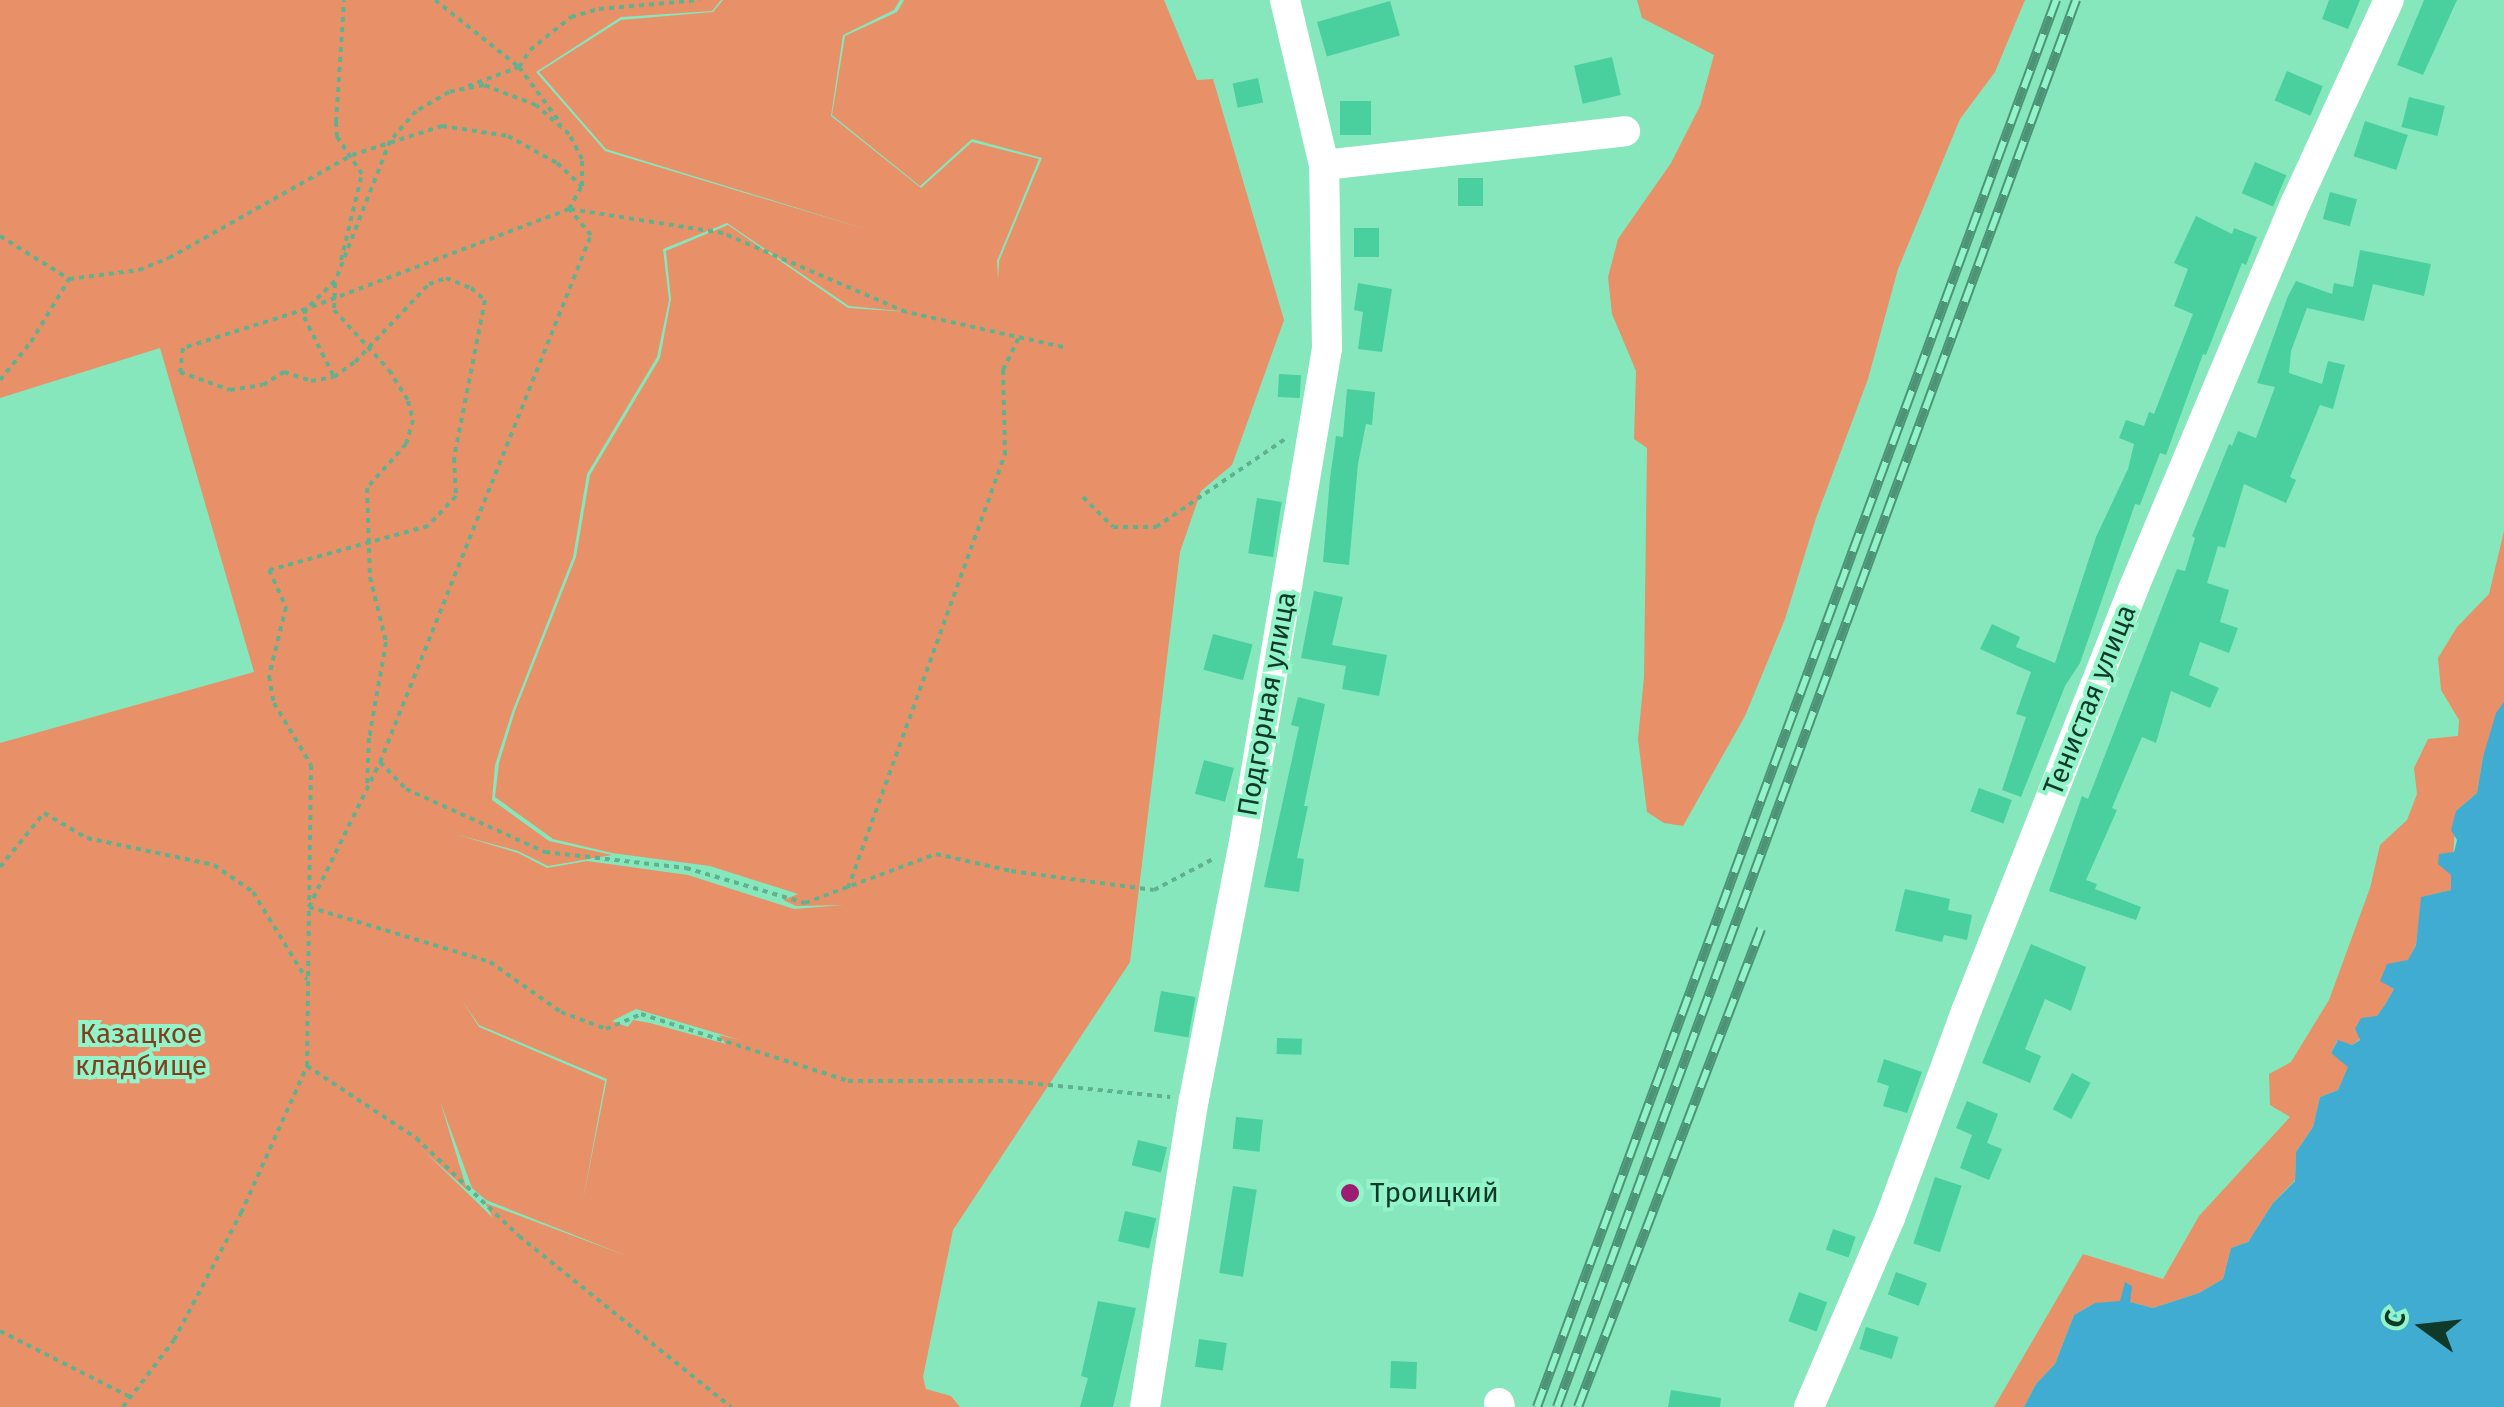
<!DOCTYPE html>
<html>
<head>
<meta charset="utf-8">
<style>
	body { margin:0 }
	#map { position:relative; width:2504px; height:1407px; overflow:hidden; background:#86e7bd; font-family:"Fira Sans",sans-serif }
	div>[style] { position:absolute }
	.green>* { inset:0; background:#e89068 }
	.water>* { inset:0; background:#41acd1 }
	.building>* { inset:0; background:#4ad09e; transform-origin:0 0 }
	.path>* { height:4px; margin-top:-2px; transform-origin:0; background:repeating-linear-gradient(90deg,#61b18f 0 5px,transparent 0 10px) }
	.minor>* { height:30px; margin:-15px; padding:0 15px; transform-origin:15px; border-radius:15px; background:#fff }
	.rail>* { height:10px; margin-top:-5px; transform-origin:0; background:repeating-linear-gradient(90deg,#93f4ca 0 19px,#4d9376 0 38px); box-sizing:border-box; border-block:2px solid #4d9376 }
	.dots>* { width:28px; height:28px; translate:-50% -50%; box-sizing:border-box; border:5px solid #93f4ca; border-radius:50% }
	span { translate:-50% -50%; white-space:nowrap; text-align:center; line-height:1.15; -webkit-text-stroke:8px #93f4ca; paint-order:stroke }
	.street-label { font-size:28px; color:#0f3929 }
	.park-label { font-size:28px; color:#803f1f }
	.poi-label { font-size:28px; color:#0f3929 }
	.left { translate:0 -50%; text-align:left }
	.north { position:absolute; left:2374px; top:1277px; width:100px; height:100px; -webkit-text-stroke:8px #93f4ca; paint-order:stroke; rotate:285deg; font-size:28px; font-weight:700; line-height:40px; text-align:center; color:#0f3929 }
	.north::after { content:''; display:block; margin:auto; width:35px; height:45px; background:#0f3929; clip-path:polygon(50% 0,100% 100%,50% 72%,0 100%) }
</style>
</head>
<body>
<div id="map">
	<div class="green">
		<div style="clip-path:polygon(evenodd,0 0,721px 0,712px 11px,621px 17px,536px 72px,605px 151px,872px 231px,606px 149px,539px 72px,621px 20px,713px 12px,723px 0,900px 0,894px 10px,843px 35px,831px 116px,921px 188px,972px 142px,1039px 159px,997px 261px,998px 280px,999px 261px,1042px 158px,972px 139px,920px 186px,832px 115px,845px 36px,897px 12px,904px 0,1164px 0,1197px 80px,1213px 79px,1284px 320px,1232px 465px,1201px 491px,1180px 552px,1130px 962px,953px 1230px,923px 1377px,926px 1389px,951px 1396px,960px 1407px,0 1407px,0 743px,254px 672px,160px 348px,0 398px,0 0,727px 223px,849px 306px,910px 312px,848px 308px,728px 225px,666px 251px,671px 299px,660px 358px,590px 475px,576px 557px,515px 711px,499px 763px,495px 797px,553px 839px,612px 853px,710px 866px,798px 894px,783px 900px,796px 906px,844px 905px,794px 909px,688px 875px,587px 861px,547px 868px,518px 853px,455px 834px,518px 851px,548px 866px,612px 855px,549px 841px,492px 800px,495px 765px,512px 712px,573px 557px,587px 474px,657px 357px,669px 300px,663px 249px,727px 223px,0 0,461px 999px,479px 1025px,607px 1079px,582px 1205px,605px 1081px,479px 1027px,461px 999px,0 0,636px 1009px,740px 1040px,719px 1035px,726px 1044px,650px 1023px,633px 1020px,628px 1027px,612px 1021px,636px 1009px,0 0,440px 1101px,472px 1188px,486px 1200px,627px 1256px,485px 1203px,493px 1218px,423px 1150px,467px 1190px,440px 1101px)"></div>
		<div style="clip-path:polygon(1637px 0,2025px 0,1995px 72px,1960px 119px,1898px 269px,1868px 379px,1816px 518px,1785px 619px,1745px 716px,1683px 826px,1664px 823px,1647px 812px,1638px 739px,1644px 677px,1647px 448px,1634px 439px,1636px 371px,1612px 314px,1608px 277px,1618px 239px,1671px 163px,1700px 106px,1714px 55px,1642px 18px)"></div>
		<div style="clip-path:polygon(2504px 531px,2504px 702px,2483px 757px,2477px 793px,2456px 811px,2451px 890px,2422px 897px,2416px 944px,2408px 961px,2381px 981px,2394px 989px,2386px 1003px,2377px 1016px,2355px 1029px,2360px 1039px,2352px 1045px,2337px 1041px,2331px 1053px,2349px 1066px,2338px 1090px,2320px 1097px,2313px 1127px,2296px 1152px,2295px 1180px,2273px 1203px,2248px 1242px,2231px 1248px,2223px 1279px,2199px 1293px,2153px 1308px,2130px 1302px,2095px 1303px,2074px 1315px,2055px 1364px,2036px 1384px,2024px 1407px,1994px 1407px,2083px 1254px,2163px 1279px,2199px 1216px,2290px 1117px,2270px 1105px,2269px 1074px,2291px 1062px,2329px 1000px,2370px 888px,2380px 845px,2407px 820px,2417px 794px,2414px 768px,2428px 739px,2458px 736px,2459px 720px,2441px 690px,2438px 658px,2457px 627px,2489px 594px)"></div>
	</div>
	<div class="water">
		<div style="clip-path:polygon(2504px 702px,2504px 1407px,2024px 1407px,2036px 1384px,2055px 1364px,2074px 1315px,2095px 1303px,2120px 1301px,2125px 1282px,2132px 1286px,2130px 1302px,2153px 1308px,2199px 1293px,2223px 1279px,2231px 1248px,2248px 1242px,2273px 1203px,2295px 1181px,2296px 1152px,2313px 1127px,2320px 1097px,2338px 1090px,2348px 1067px,2331px 1053px,2338px 1040px,2352px 1045px,2360px 1040px,2355px 1029px,2361px 1018px,2377px 1016px,2386px 1003px,2394px 989px,2380px 981px,2387px 964px,2408px 960px,2416px 945px,2421px 897px,2451px 890px,2451px 875px,2438px 864px,2439px 854px,2454px 852px,2457px 840px,2451px 830px,2456px 811px,2477px 793px,2483px 757px,2496px 713px)"></div>
	</div>
	<div class="building">
		<div style="clip-path:polygon(2329px 0,2360px 0,2348px 29px,2322px 19px)"></div>
		<div style="clip-path:polygon(2424px 0,2457px 0,2423px 75px,2397px 65px)"></div>
		<div style="left:1390px;top:1px;width:36px;height:76px;rotate:74deg"></div>
		<div style="left:1612px;top:57px;width:39px;height:39px;rotate:77deg"></div>
		<div style="left:2287px;top:71px;width:39px;height:32px;rotate:23deg"></div>
		<div style="left:1258px;top:78px;width:25px;height:26px;rotate:78deg"></div>
		<div style="left:2409px;top:97px;width:37px;height:31px;rotate:14deg"></div>
		<div style="left:1340px;top:101px;width:31px;height:34px"></div>
		<div style="left:2365px;top:121px;width:45px;height:37px;rotate:18deg"></div>
		<div style="left:2255px;top:162px;width:34px;height:34px;rotate:23deg"></div>
		<div style="left:1458px;top:178px;width:25px;height:28px"></div>
		<div style="left:2330px;top:192px;width:28px;height:28px;rotate:15deg"></div>
		<div style="clip-path:polygon(2196px 216px,2232px 234px,2234px 228px,2257px 237px,2246px 265px,2242px 263px,2206px 355px,2203px 354px,2166px 455px,2160px 453px,2140px 505px,2135px 504px,2080px 663px,2065px 686px,2021px 797px,2002px 790px,2026px 717px,2016px 714px,2031px 672px,1980px 649px,1992px 624px,2020px 637px,2016px 647px,2055px 663px,2096px 537px,2128px 469px,2134px 444px,2119px 438px,2126px 420px,2144px 426px,2149px 412px,2154px 414px,2193px 314px,2174px 306px,2188px 269px,2174px 263px)"></div>
		<div style="left:1354px;top:228px;width:25px;height:29px"></div>
		<div style="clip-path:polygon(2360px 250px,2431px 264px,2424px 296px,2373px 284px,2364px 321px,2307px 308px,2291px 351px,2289px 373px,2322px 384px,2328px 361px,2345px 365px,2333px 409px,2320px 405px,2290px 477px,2296px 480px,2286px 503px,2244px 484px,2225px 548px,2218px 546px,2207px 583px,2229px 590px,2220px 622px,2238px 628px,2229px 653px,2200px 642px,2189px 675px,2219px 688px,2210px 708px,2171px 691px,2156px 743px,2142px 737px,2112px 808px,2117px 810px,2086px 880px,2097px 884px,2095px 889px,2141px 907px,2136px 920px,2049px 891px,2082px 796px,2088px 799px,2177px 569px,2185px 571px,2195px 538px,2192px 536px,2229px 444px,2232px 446px,2238px 431px,2256px 438px,2275px 387px,2257px 383px,2288px 296px,2296px 281px,2332px 294px,2334px 283px,2353px 287px)"></div>
		<div style="clip-path:polygon(1358px 283px,1392px 289px,1382px 352px,1358px 349px,1363px 312px,1354px 310px)"></div>
		<div style="left:1279px;top:374px;width:22px;height:23px;rotate:3deg"></div>
		<div style="clip-path:polygon(1347px 389px,1375px 392px,1372px 425px,1366px 424px,1358px 464px,1349px 565px,1323px 562px,1330px 478px,1336px 436px,1343px 437px)"></div>
		<div style="left:1257px;top:498px;width:25px;height:56px;rotate:9deg"></div>
		<div style="clip-path:polygon(1314px 591px,1343px 597px,1332px 645px,1387px 655px,1379px 696px,1342px 689px,1346px 666px,1301px 658px)"></div>
		<div style="left:1213px;top:634px;width:41px;height:37px;rotate:15deg"></div>
		<div style="clip-path:polygon(1298px 697px,1325px 704px,1304px 806px,1308px 806px,1297px 858px,1304px 859px,1299px 892px,1264px 887px,1299px 727px,1291px 725px)"></div>
		<div style="left:1204px;top:760px;width:31px;height:35px;rotate:15deg"></div>
		<div style="left:1979px;top:788px;width:35px;height:25px;rotate:20deg"></div>
		<div style="clip-path:polygon(1905px 889px,1950px 899px,1948px 910px,1972px 915px,1967px 940px,1944px 935px,1942px 942px,1895px 931px)"></div>
		<div style="clip-path:polygon(2031px 944px,2086px 967px,2071px 1011px,2045px 999px,2025px 1049px,2041px 1056px,2030px 1083px,1982px 1063px)"></div>
		<div style="left:1161px;top:991px;width:35px;height:41px;rotate:10deg"></div>
		<div style="left:1277px;top:1038px;width:25px;height:16px;rotate:2deg"></div>
		<div style="clip-path:polygon(1884px 1059px,1922px 1072px,1907px 1113px,1883px 1106px,1889px 1086px,1877px 1082px)"></div>
		<div style="left:2072px;top:1073px;width:21px;height:41px;rotate:28deg"></div>
		<div style="clip-path:polygon(1967px 1101px,1998px 1114px,1987px 1143px,2002px 1149px,1989px 1180px,1960px 1168px,1972px 1135px,1956px 1128px)"></div>
		<div style="left:1236px;top:1117px;width:27px;height:32px;rotate:6deg"></div>
		<div style="left:1138px;top:1140px;width:30px;height:26px;rotate:14deg"></div>
		<div style="left:1935px;top:1177px;width:28px;height:70px;rotate:18deg"></div>
		<div style="left:1233px;top:1186px;width:24px;height:88px;rotate:9deg"></div>
		<div style="left:1125px;top:1211px;width:32px;height:31px;rotate:13deg"></div>
		<div style="left:1833px;top:1229px;width:24px;height:22px;rotate:19deg"></div>
		<div style="left:1896px;top:1272px;width:33px;height:24px;rotate:20deg"></div>
		<div style="left:1799px;top:1292px;width:30px;height:31px;rotate:20deg"></div>
		<div style="clip-path:polygon(1098px 1301px,1136px 1308px,1113px 1407px,1080px 1407px,1088px 1378px,1081px 1376px)"></div>
		<div style="left:1866px;top:1327px;width:34px;height:23px;rotate:17deg"></div>
		<div style="left:1199px;top:1339px;width:28px;height:28px;rotate:8deg"></div>
		<div style="left:1391px;top:1361px;width:26px;height:27px;rotate:2deg"></div>
		<div style="clip-path:polygon(1671px 1390px,1721px 1398px,1720px 1407px,1668px 1407px)"></div>
	</div>
	<div class="path">
		<div style="left:435px;top:0;width:107px;rotate:38.6deg"></div>
		<div style="left:519px;top:67px;width:20px;rotate:-57deg"></div>
		<div style="left:530px;top:50px;width:53px;rotate:-38.8deg"></div>
		<div style="left:571px;top:17px;width:29px;rotate:-16deg"></div>
		<div style="left:599px;top:9px;width:101px;rotate:-5.1deg"></div>
		<div style="left:468px;top:86px;width:54px;rotate:-20.4deg"></div>
		<div style="left:519px;top:67px;width:71px;rotate:53.6deg"></div>
		<div style="left:0;top:236px;width:81px;rotate:31.9deg"></div>
		<div style="left:69px;top:279px;width:71px;rotate:-7.3deg"></div>
		<div style="left:139px;top:270px;width:32px;rotate:-22deg"></div>
		<div style="left:169px;top:258px;width:210px;rotate:-29.4deg"></div>
		<div style="left:352px;top:155px;width:95px;rotate:-17.9deg"></div>
		<div style="left:442px;top:126px;width:67px;rotate:8.6deg"></div>
		<div style="left:508px;top:136px;width:56px;rotate:28.9deg"></div>
		<div style="left:557px;top:163px;width:34px;rotate:43deg"></div>
		<div style="left:341px;top:260px;width:89px;rotate:-76.3deg"></div>
		<div style="left:362px;top:174px;width:45px;rotate:-124deg"></div>
		<div style="left:337px;top:137px;width:15px;rotate:-94deg"></div>
		<div style="left:336px;top:122px;width:122px;rotate:-86.2deg"></div>
		<div style="left:335px;top:283px;width:27px;rotate:92deg"></div>
		<div style="left:334px;top:310px;width:81px;rotate:47.5deg"></div>
		<div style="left:389px;top:370px;width:36px;rotate:58deg"></div>
		<div style="left:408px;top:401px;width:20px;rotate:75deg"></div>
		<div style="left:413px;top:420px;width:25px;rotate:106deg"></div>
		<div style="left:406px;top:444px;width:59px;rotate:131.6deg"></div>
		<div style="left:367px;top:488px;width:89px;rotate:88.1deg"></div>
		<div style="left:370px;top:577px;width:67px;rotate:76.2deg"></div>
		<div style="left:386px;top:642px;width:97px;rotate:100deg"></div>
		<div style="left:369px;top:738px;width:48px;rotate:92.4deg"></div>
		<div style="left:1063px;top:347px;width:161px;rotate:-167.4deg"></div>
		<div style="left:906px;top:312px;width:199px;rotate:-156.7deg"></div>
		<div style="left:723px;top:233px;width:156px;rotate:-171.1deg"></div>
		<div style="left:569px;top:209px;width:281px;rotate:159.2deg"></div>
		<div style="left:306px;top:309px;width:129px;rotate:162.4deg"></div>
		<div style="left:183px;top:348px;width:24px;rotate:97deg"></div>
		<div style="left:180px;top:372px;width:53px;rotate:19.8deg"></div>
		<div style="left:230px;top:390px;width:33px;rotate:-9deg"></div>
		<div style="left:263px;top:385px;width:25px;rotate:-32deg"></div>
		<div style="left:284px;top:372px;width:28px;rotate:18deg"></div>
		<div style="left:311px;top:381px;width:23px;rotate:-10deg"></div>
		<div style="left:334px;top:377px;width:26px;rotate:-36deg"></div>
		<div style="left:355px;top:362px;width:108px;rotate:-46.5deg"></div>
		<div style="left:429px;top:284px;width:18px;rotate:-19deg"></div>
		<div style="left:446px;top:278px;width:27px;rotate:22deg"></div>
		<div style="left:471px;top:288px;width:18px;rotate:41deg"></div>
		<div style="left:485px;top:300px;width:161px;rotate:101.1deg"></div>
		<div style="left:454px;top:458px;width:38px;rotate:87deg"></div>
		<div style="left:456px;top:496px;width:41px;rotate:133deg"></div>
		<div style="left:428px;top:526px;width:165px;rotate:164.5deg"></div>
		<div style="left:269px;top:570px;width:41px;rotate:65.3deg"></div>
		<div style="left:286px;top:607px;width:71px;rotate:103.8deg"></div>
		<div style="left:269px;top:676px;width:27px;rotate:80deg"></div>
		<div style="left:274px;top:703px;width:72px;rotate:59.2deg"></div>
		<div style="left:311px;top:765px;width:142px;rotate:90.8deg"></div>
		<div style="left:309px;top:907px;width:189px;rotate:16.9deg"></div>
		<div style="left:490px;top:962px;width:87px;rotate:35.2deg"></div>
		<div style="left:561px;top:1012px;width:48px;rotate:20.7deg"></div>
		<div style="left:606px;top:1029px;width:38px;rotate:-23deg"></div>
		<div style="left:641px;top:1014px;width:218px;rotate:17.9deg"></div>
		<div style="left:848px;top:1081px;width:160px"></div>
		<div style="left:1008px;top:1081px;width:163px;rotate:5.6deg"></div>
		<div style="left:0;top:380px;width:49px;rotate:-50.8deg"></div>
		<div style="left:31px;top:342px;width:74px;rotate:-58.9deg"></div>
		<div style="left:1083px;top:497px;width:42px;rotate:45deg"></div>
		<div style="left:1113px;top:527px;width:43px"></div>
		<div style="left:1156px;top:527px;width:160px;rotate:-34.3deg"></div>
		<div style="left:380px;top:762px;width:37px;rotate:46deg"></div>
		<div style="left:406px;top:789px;width:153px;rotate:24.4deg"></div>
		<div style="left:545px;top:852px;width:142px;rotate:6.5deg"></div>
		<div style="left:686px;top:868px;width:124px;rotate:16.4deg"></div>
		<div style="left:805px;top:903px;width:140px;rotate:-20.5deg"></div>
		<div style="left:936px;top:854px;width:77px;rotate:12.8deg"></div>
		<div style="left:1011px;top:871px;width:144px;rotate:7.6deg"></div>
		<div style="left:1154px;top:890px;width:67px;rotate:-27.7deg"></div>
		<div style="left:0;top:867px;width:70px;rotate:-50.8deg"></div>
		<div style="left:44px;top:813px;width:50px;rotate:30.2deg"></div>
		<div style="left:87px;top:838px;width:130px;rotate:12deg"></div>
		<div style="left:214px;top:865px;width:47px;rotate:34.7deg"></div>
		<div style="left:253px;top:892px;width:103px;rotate:58.5deg"></div>
		<div style="left:848px;top:888px;width:461px;rotate:-70.1deg"></div>
		<div style="left:1005px;top:455px;width:85px;rotate:-91.3deg"></div>
		<div style="left:1003px;top:370px;width:37px;rotate:-64deg"></div>
		<div style="left:307px;top:1066px;width:131px;rotate:33.4deg"></div>
		<div style="left:416px;top:1138px;width:142px;rotate:43.6deg"></div>
		<div style="left:519px;top:1236px;width:272px;rotate:38.9deg"></div>
		<div style="left:0;top:1331px;width:146px;rotate:26.9deg"></div>
		<div style="left:123px;top:1407px;width:84px;rotate:-52.7deg"></div>
		<div style="left:174px;top:1340px;width:144px;rotate:-62.2deg"></div>
		<div style="left:241px;top:1213px;width:161px;rotate:-65.8deg"></div>
		<div style="left:307px;top:1066px;width:159px;rotate:-89.3deg"></div>
		<div style="left:309px;top:907px;width:161px;rotate:-63.9deg"></div>
		<div style="left:380px;top:762px;width:568px;rotate:-68.18deg"></div>
		<div style="left:591px;top:235px;width:34px;rotate:-130deg"></div>
		<div style="left:569px;top:209px;width:26px;rotate:-61deg"></div>
		<div style="left:582px;top:186px;width:27px;rotate:-90deg"></div>
		<div style="left:582px;top:159px;width:28px;rotate:-117deg"></div>
		<div style="left:569px;top:134px;width:44px;rotate:-138.7deg"></div>
		<div style="left:536px;top:105px;width:56px;rotate:-159deg"></div>
		<div style="left:484px;top:85px;width:36px;rotate:169deg"></div>
		<div style="left:449px;top:92px;width:38px;rotate:150deg"></div>
		<div style="left:416px;top:111px;width:40px;rotate:131deg"></div>
		<div style="left:390px;top:141px;width:150px;rotate:111.4deg"></div>
		<div style="left:335px;top:281px;width:40px;rotate:136deg"></div>
		<div style="left:306px;top:309px;width:8px;rotate:104deg"></div>
		<div style="left:304px;top:317px;width:65px;rotate:63.4deg"></div>
	</div>
	<div class="minor">
		<div style="left:1324px;top:165px;width:303px;rotate:-6.4deg"></div>
		<div style="left:1499px;top:1403px;width:4px;rotate:76deg"></div>
		<div style="left:1145px;top:1407px;width:312px;rotate:-81deg"></div>
		<div style="left:1194px;top:1099px;width:262px;rotate:-79deg"></div>
		<div style="left:1244px;top:842px;width:501px;rotate:-80.46deg"></div>
		<div style="left:1327px;top:348px;width:183px;rotate:-90.9deg"></div>
		<div style="left:1324px;top:165px;width:170px;rotate:-103.3deg"></div>
		<div style="left:1809px;top:1407px;width:206px;rotate:-66.8deg"></div>
		<div style="left:1890px;top:1218px;width:223px;rotate:-69.8deg"></div>
		<div style="left:1967px;top:1009px;width:454px;rotate:-68.4deg"></div>
		<div style="left:2134px;top:587px;width:418px;rotate:-67.2deg"></div>
		<div style="left:2296px;top:202px;width:222px;rotate:-65.3deg"></div>
	</div>
	<div class="rail">
		<div style="left:1537px;top:1407px;width:1500px;rotate:-69.75deg"></div>
		<div style="left:1557px;top:1407px;width:1500px;rotate:-69.75deg"></div>
		<div style="left:1578px;top:1407px;width:512px;rotate:-69.05deg"></div>
	</div>
	<div class="dots">
		<div style="left:1350px;top:1193px;background:#9b1c72"></div>
	</div>
	<div class="street-label">
		<span style="left:2090px;top:700px;rotate:-68deg">Тенистая улица</span>
		<span style="left:1267px;top:704px;rotate:-80deg">Подгорная улица</span>
	</div>
	<div class="park-label">
		<span style="left:141px;top:1050px">Казацкое<br>кладбище</span>
	</div>
	<div class="poi-label">
		<span class="left" style="left:1370px;top:1193px">Троицкий</span>
	</div>
	<div class="north">С</div>
</div>
</body>
</html>
